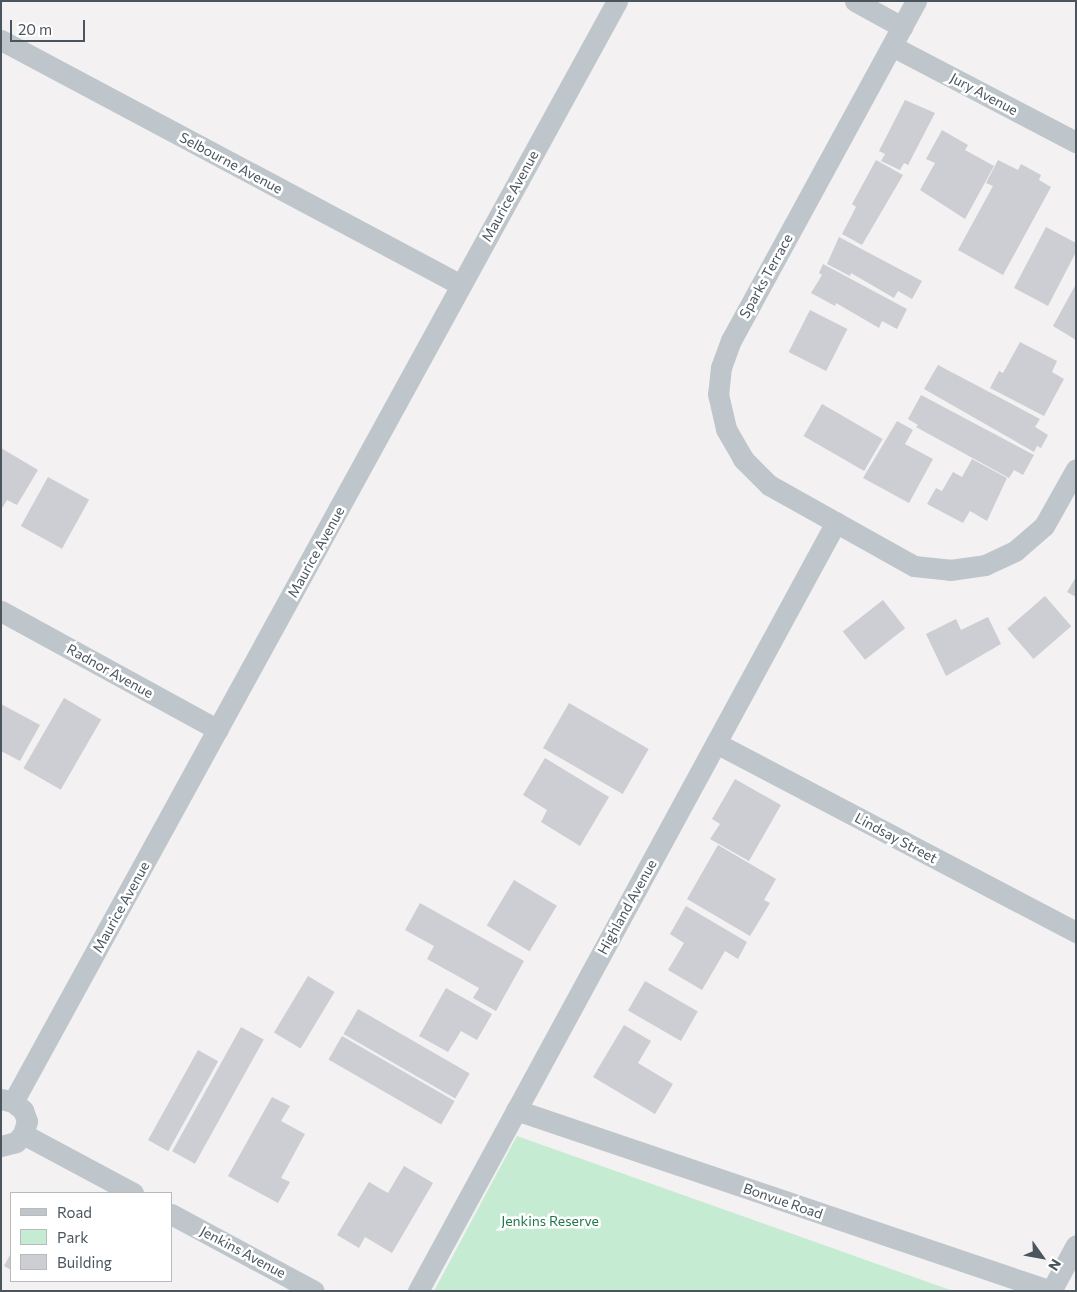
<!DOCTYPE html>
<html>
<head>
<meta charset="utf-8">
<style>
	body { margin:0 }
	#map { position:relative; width:1077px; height:1292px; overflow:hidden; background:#f3f1f1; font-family:Commissioner,sans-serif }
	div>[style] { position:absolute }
	.green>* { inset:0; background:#c5ecd3 }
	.building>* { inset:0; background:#ccced3; transform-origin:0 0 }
	.minor>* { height:21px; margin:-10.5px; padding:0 10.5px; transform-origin:10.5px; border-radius:10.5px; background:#bec6cc }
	span { translate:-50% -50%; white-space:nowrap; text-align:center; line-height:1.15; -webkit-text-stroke:5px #fff; paint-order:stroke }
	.street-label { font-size:14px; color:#4b555d }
	.park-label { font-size:14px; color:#21784a }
	.frame { position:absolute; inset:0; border:2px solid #4b555d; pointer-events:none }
	.legend { position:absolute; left:10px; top:1192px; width:162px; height:90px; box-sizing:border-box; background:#fff; border:1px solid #b7bbbe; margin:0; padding:6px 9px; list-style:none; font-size:15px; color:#4b555d }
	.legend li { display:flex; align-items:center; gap:10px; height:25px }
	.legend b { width:25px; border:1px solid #b7bbbe }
	.north { position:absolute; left:1017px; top:1232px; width:50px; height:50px; -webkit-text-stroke:4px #fff; paint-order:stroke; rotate:122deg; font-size:14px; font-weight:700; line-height:20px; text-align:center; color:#4b555d }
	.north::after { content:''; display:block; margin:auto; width:18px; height:22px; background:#4b555d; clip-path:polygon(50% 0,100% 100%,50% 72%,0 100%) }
	.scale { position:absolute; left:10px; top:20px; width:75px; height:22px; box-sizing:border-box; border:2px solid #4b555d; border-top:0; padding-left:6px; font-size:15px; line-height:18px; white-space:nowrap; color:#4b555d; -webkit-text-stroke:4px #fff; paint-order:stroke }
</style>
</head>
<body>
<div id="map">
	<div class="green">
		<div style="clip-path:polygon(517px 1136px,953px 1291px,434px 1291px)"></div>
	</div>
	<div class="building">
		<div style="clip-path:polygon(905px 100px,935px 113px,908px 165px,904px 163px,900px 170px,881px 161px,885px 154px,879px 151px)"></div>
		<div style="clip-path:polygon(942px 130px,968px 145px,965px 150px,994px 166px,965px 219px,920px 190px,935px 163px,926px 159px)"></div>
		<div style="clip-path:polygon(876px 160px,903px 175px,862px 245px,842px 234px,856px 207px,852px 204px)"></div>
		<div style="clip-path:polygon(998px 160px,1018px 170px,1021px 164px,1041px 175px,1039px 180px,1051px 187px,1003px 275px,958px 250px,993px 186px,986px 183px)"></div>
		<div style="clip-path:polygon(1046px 227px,1076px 243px,1076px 252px,1048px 306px,1014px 288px)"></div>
		<div style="clip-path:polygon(839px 237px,922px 281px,912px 299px,898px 291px,894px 298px,851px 273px,850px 276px,827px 264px)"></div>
		<div style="clip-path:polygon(823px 264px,907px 309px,897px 329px,882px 321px,879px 328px,836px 303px,835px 306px,811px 293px,822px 275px,819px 273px)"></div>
		<div style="clip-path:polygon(1076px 284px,1076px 340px,1053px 326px)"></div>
		<div style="left:810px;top:310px;width:42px;height:47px;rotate:27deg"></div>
		<div style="clip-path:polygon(1020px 342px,1057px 361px,1052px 372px,1064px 379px,1044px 416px,990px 388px,999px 371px,1003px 373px)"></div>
		<div style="clip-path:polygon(938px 365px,1040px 419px,1035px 427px,1048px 435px,1041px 448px,1037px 446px,1034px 452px,924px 389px)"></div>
		<div style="clip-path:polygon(921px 395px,1034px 455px,1023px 475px,1014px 470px,1009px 478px,916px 427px,918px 425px,908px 419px)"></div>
		<div style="left:822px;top:404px;width:70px;height:37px;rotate:30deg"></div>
		<div style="clip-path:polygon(897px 421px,913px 430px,905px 444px,933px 459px,909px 503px,863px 478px)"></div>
		<div style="clip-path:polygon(1px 448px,38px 470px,17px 505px,7px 500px,1px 510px)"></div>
		<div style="clip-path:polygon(972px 459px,1007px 478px,987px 521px,970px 511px,963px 523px,927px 504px,936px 488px,942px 491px,953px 472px,962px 477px)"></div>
		<div style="left:48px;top:477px;width:47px;height:56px;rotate:29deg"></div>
		<div style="clip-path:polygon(1076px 577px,1076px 597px,1067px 592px)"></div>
		<div style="left:1045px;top:596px;width:40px;height:50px;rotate:49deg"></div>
		<div style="left:883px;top:600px;width:36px;height:51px;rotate:52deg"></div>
		<div style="clip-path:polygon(988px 617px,1001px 644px,946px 676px,926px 634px,956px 619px,961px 630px)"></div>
		<div style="left:64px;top:698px;width:43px;height:81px;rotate:30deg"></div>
		<div style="left:569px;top:703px;width:92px;height:52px;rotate:30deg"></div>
		<div style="clip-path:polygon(1px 704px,40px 725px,20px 761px,1px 751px)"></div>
		<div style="clip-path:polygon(545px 758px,609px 797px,580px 846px,541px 822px,547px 810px,523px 795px)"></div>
		<div style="clip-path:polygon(735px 779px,781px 805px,749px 861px,710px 839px,720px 824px,712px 819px)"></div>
		<div style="clip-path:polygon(718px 845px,776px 879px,764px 900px,770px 903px,750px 936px,687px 899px)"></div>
		<div style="left:514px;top:880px;width:50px;height:53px;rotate:31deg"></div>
		<div style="clip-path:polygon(420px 903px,524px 961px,496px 1011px,473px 998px,479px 988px,427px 959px,434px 946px,405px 930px)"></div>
		<div style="clip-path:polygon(686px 906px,747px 942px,738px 959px,725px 951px,702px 990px,668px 970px,684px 943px,670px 934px)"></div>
		<div style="left:308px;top:976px;width:31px;height:66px;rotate:31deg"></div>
		<div style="left:645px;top:981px;width:61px;height:34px;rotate:30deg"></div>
		<div style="clip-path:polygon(446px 988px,492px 1014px,477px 1040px,461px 1031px,448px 1052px,419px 1036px)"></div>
		<div style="left:358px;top:1009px;width:129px;height:29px;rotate:30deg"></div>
		<div style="clip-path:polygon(624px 1025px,651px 1041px,638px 1063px,673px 1084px,655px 1114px,593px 1077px)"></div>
		<div style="left:241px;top:1027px;width:26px;height:142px;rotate:29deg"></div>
		<div style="left:342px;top:1036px;width:130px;height:27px;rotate:30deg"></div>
		<div style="left:198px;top:1050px;width:23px;height:103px;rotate:29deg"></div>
		<div style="clip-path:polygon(272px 1097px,290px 1106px,281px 1121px,305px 1134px,281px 1178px,290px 1182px,278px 1203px,228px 1176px)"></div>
		<div style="clip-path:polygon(404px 1166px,433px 1183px,392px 1253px,365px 1237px,359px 1248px,337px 1235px,369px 1182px,388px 1193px)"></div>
		<div style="clip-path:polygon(11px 1253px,11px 1270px,4px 1266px)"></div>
	</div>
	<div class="minor">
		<div style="left:855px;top:1px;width:54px;rotate:29deg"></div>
		<div style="left:916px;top:1px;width:386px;rotate:118.6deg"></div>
		<div style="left:731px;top:340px;width:29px;rotate:110deg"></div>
		<div style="left:721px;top:367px;width:27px;rotate:96deg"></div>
		<div style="left:718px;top:394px;width:36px;rotate:77deg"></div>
		<div style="left:726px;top:429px;width:34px;rotate:60deg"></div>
		<div style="left:743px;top:459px;width:37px;rotate:45deg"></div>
		<div style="left:769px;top:485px;width:166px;rotate:29.2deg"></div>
		<div style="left:914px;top:566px;width:36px;rotate:6deg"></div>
		<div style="left:950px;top:570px;width:35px;rotate:-8deg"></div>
		<div style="left:985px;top:565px;width:33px;rotate:-25deg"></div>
		<div style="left:1015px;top:551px;width:38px;rotate:-41deg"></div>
		<div style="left:1044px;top:526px;width:65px;rotate:-60.7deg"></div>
		<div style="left:1px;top:40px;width:521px;rotate:28.04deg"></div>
		<div style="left:892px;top:46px;width:208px;rotate:27.6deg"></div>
		<div style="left:1px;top:611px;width:247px;rotate:28.7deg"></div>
		<div style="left:716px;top:743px;width:407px;rotate:27.7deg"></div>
		<div style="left:1px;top:1099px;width:12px;rotate:14deg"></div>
		<div style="left:13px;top:1102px;width:13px;rotate:39deg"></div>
		<div style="left:23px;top:1110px;width:12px;rotate:70deg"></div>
		<div style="left:27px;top:1121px;width:14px;rotate:107deg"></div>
		<div style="left:23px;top:1134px;width:11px;rotate:131deg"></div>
		<div style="left:16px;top:1142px;width:16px;rotate:165deg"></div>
		<div style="left:13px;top:1102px;width:1256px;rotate:-61.25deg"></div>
		<div style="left:516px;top:1110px;width:565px;rotate:18.69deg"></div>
		<div style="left:1051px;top:1291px;width:52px;rotate:-61.5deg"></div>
		<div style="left:23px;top:1134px;width:125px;rotate:28.2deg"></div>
		<div style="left:171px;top:1214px;width:162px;rotate:28.3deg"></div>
		<div style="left:418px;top:1291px;width:875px;rotate:-61.47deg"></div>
	</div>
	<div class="street-label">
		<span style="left:984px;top:94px;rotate:28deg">Jury Avenue</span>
		<span style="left:231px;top:163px;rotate:28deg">Selbourne Avenue</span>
		<span style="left:510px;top:196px;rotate:-61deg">Maurice Avenue</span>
		<span style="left:766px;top:276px;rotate:-61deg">Sparks Terrace</span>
		<span style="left:316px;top:552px;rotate:-61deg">Maurice Avenue</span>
		<span style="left:110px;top:671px;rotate:29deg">Radnor Avenue</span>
		<span style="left:896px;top:838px;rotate:28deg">Lindsay Street</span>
		<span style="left:121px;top:907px;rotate:-61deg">Maurice Avenue</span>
		<span style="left:627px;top:907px;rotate:-61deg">Highland Avenue</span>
		<span style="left:783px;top:1201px;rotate:19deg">Bonvue Road</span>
		<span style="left:243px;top:1252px;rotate:28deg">Jenkins Avenue</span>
	</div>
	<div class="park-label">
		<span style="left:550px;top:1221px">Jenkins Reserve</span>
	</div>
	<div class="frame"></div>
	<ul class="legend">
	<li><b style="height:6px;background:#bec6cc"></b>Road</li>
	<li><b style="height:14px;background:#c5ecd3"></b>Park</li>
	<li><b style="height:14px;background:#ccced3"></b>Building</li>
	</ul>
	<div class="north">N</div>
	<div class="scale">20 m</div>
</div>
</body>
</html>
